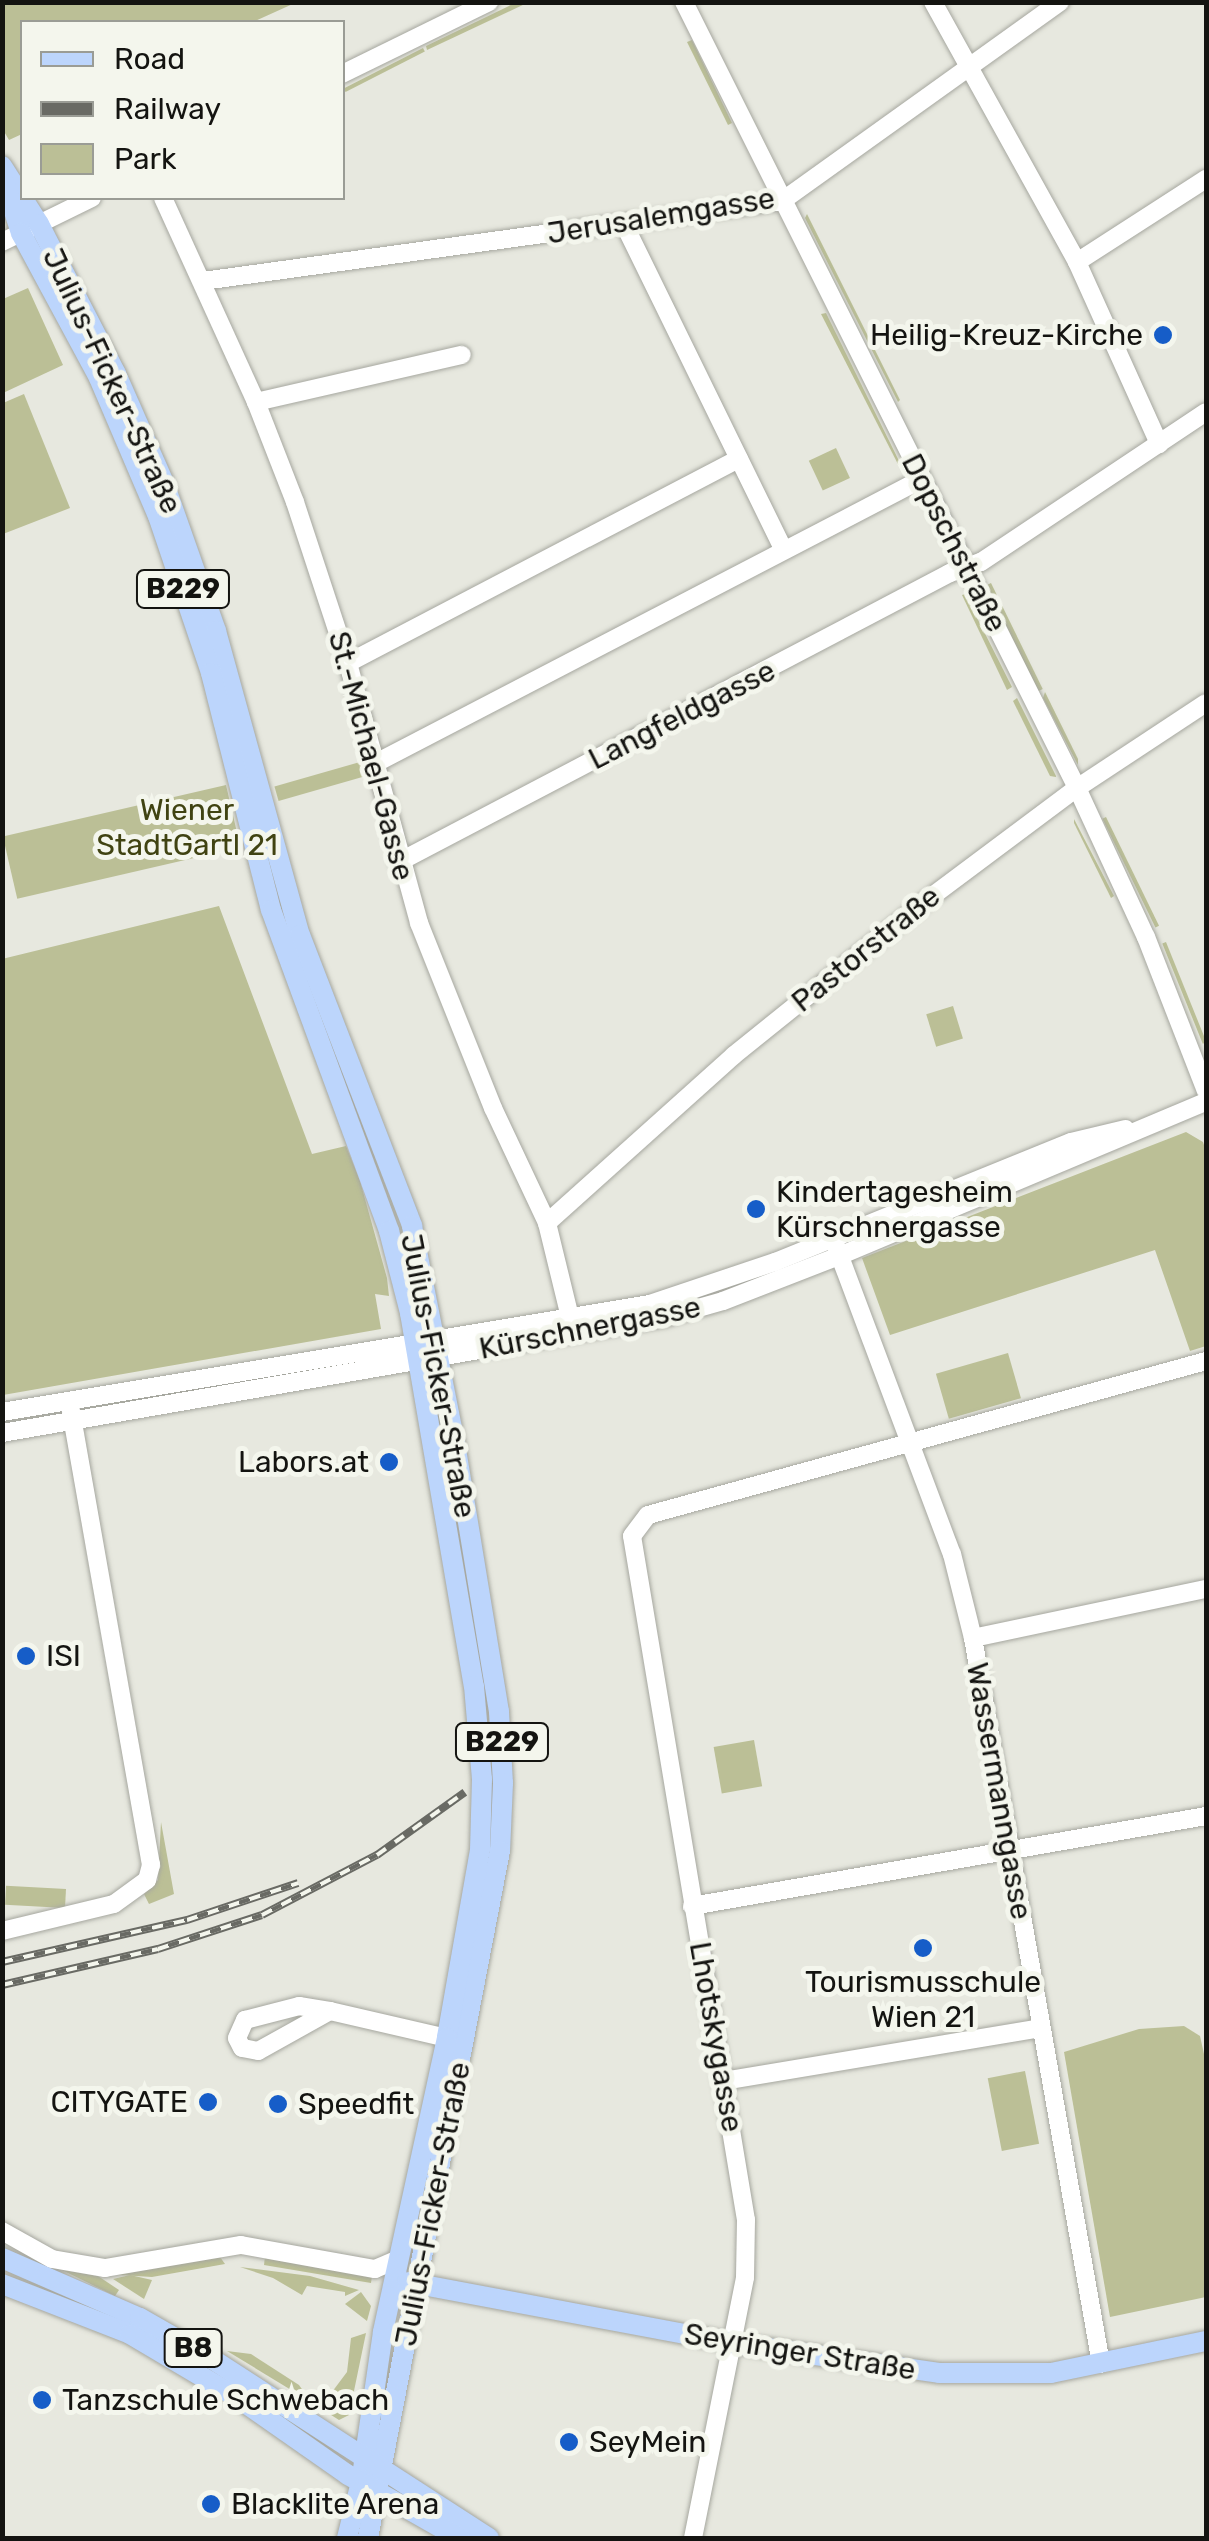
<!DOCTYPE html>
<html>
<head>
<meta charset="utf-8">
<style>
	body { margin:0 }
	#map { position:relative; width:1209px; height:2541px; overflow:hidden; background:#e7e8df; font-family:Rubik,sans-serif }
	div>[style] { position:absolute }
	.green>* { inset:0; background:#bbbf96; transform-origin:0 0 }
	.roads { filter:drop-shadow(0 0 2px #a6a79f) drop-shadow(0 0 2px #a6a79f) }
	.minor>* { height:18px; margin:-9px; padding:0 9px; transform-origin:9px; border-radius:9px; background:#fff }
	.major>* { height:20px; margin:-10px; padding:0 10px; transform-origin:10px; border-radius:10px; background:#bcd5fc }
	.rail>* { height:8px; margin-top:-4px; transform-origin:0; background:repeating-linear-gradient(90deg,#f4f6ed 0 11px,#696a64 0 22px); box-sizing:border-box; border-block:2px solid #696a64 }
	.dots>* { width:28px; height:28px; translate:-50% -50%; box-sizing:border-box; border:5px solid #f4f6ed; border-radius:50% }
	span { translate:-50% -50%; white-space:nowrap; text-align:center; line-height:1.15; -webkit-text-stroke:10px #f4f6ed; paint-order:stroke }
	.shield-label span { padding:2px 8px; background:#f4f6ed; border:2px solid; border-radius:8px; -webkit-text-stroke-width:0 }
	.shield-label { font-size:28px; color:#141411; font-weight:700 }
	.street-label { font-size:30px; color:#141411 }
	.poi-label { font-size:30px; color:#141411 }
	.right { translate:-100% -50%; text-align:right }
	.left { translate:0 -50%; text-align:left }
	.park-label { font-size:30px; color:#404312 }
	.frame { position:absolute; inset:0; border:5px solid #141411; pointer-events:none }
	.legend { position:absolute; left:20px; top:20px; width:325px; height:180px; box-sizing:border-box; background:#f4f6ed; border:2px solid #9a9c95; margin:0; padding:12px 18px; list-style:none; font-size:30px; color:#141411 }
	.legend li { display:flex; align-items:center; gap:20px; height:50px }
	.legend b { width:50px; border:2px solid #9a9c95 }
</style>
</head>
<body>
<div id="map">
	<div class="green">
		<div style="clip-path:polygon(3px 2px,295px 2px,295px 3px,253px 22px,22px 22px,22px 134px,9px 140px,2px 128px)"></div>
		<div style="clip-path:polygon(517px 2px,527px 3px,427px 50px,426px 46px)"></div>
		<div style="clip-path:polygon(692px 40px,732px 123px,728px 125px,687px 42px)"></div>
		<div style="left:423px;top:48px;width:4px;height:89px;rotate:63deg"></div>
		<div style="clip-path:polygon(807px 214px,900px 400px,898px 402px,805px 218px)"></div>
		<div style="clip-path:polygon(28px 288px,63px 365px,3px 393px,3px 299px)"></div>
		<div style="clip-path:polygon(826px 313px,903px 469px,901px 470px,821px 314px)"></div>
		<div style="clip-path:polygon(24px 394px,70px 508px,3px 534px,3px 403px)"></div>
		<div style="left:836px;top:448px;width:33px;height:30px;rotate:65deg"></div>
		<div style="left:991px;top:583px;width:118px;height:5px;rotate:64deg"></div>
		<div style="clip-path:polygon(965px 594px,1012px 687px,1007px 690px,962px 595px)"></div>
		<div style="clip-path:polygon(1045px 692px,1078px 759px,1078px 765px,1043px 698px)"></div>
		<div style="clip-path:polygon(1017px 698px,1056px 776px,1056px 777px,1050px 776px,1013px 701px)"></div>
		<div style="left:360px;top:762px;width:15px;height:89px;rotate:74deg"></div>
		<div style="left:226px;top:785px;width:64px;height:229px;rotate:77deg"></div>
		<div style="left:1106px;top:817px;width:121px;height:4px;rotate:64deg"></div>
		<div style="clip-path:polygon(1074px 819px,1114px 896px,1111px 898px,1074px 823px)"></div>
		<div style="clip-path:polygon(219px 906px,312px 1154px,346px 1146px,360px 1181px,387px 1278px,389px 1296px,375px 1294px,381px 1329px,3px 1395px,2px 959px)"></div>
		<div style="left:1166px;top:942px;width:108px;height:4px;rotate:68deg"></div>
		<div style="left:953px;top:1006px;width:34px;height:28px;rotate:73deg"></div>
		<div style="clip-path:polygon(1186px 1132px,1203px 1142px,1206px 1151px,1206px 1346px,1190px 1351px,1155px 1250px,890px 1335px,862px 1258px)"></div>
		<div style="left:1008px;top:1353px;width:47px;height:75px;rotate:74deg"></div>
		<div style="left:754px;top:1740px;width:47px;height:41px;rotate:80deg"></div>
		<div style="clip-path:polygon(161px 1822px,174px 1894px,149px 1904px,144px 1894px,158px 1880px)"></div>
		<div style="left:66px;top:1889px;width:19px;height:60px;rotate:93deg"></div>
		<div style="clip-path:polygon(1184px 2026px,1200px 2036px,1206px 2063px,1206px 2297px,1110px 2317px,1064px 2052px,1139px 2029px)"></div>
		<div style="left:1025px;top:2071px;width:74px;height:38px;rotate:79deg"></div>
		<div style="clip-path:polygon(265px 2256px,372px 2276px,371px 2283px,264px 2265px)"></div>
		<div style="clip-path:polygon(220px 2257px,225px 2264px,152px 2277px,104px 2274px)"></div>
		<div style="clip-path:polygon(240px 2267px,310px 2276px,359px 2290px,345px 2296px,345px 2292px,307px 2286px,302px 2295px,273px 2278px)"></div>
		<div style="clip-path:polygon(62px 2270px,98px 2276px,119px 2290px,115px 2296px)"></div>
		<div style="clip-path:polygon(130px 2275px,152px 2280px,144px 2299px,113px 2279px)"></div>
		<div style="clip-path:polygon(361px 2292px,371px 2306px,367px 2321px,345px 2304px)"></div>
		<div style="clip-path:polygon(366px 2333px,349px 2415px,339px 2420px,320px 2408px,347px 2372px,351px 2338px)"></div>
		<div style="clip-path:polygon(227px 2351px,251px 2354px,299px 2385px,311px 2402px)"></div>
	</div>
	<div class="roads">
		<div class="minor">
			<div style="left:684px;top:2px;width:879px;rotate:63.43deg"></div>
			<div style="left:1077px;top:788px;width:164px;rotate:65.2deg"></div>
			<div style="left:1146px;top:937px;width:165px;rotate:68.7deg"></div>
			<div style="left:933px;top:2px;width:297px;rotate:61deg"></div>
			<div style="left:1077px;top:262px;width:200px;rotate:65.7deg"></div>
			<div style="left:342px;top:74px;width:164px;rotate:-26.1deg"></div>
			<div style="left:163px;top:198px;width:224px;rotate:65.5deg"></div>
			<div style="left:256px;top:402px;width:107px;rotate:68.7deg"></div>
			<div style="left:295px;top:502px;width:169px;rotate:71.8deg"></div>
			<div style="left:348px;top:663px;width:270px;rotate:74.7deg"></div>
			<div style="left:419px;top:923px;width:199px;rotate:68.2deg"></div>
			<div style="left:493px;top:1108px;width:127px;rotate:64.8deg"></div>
			<div style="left:547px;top:1223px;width:97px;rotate:76.3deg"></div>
			<div style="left:624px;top:224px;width:363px;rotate:63.9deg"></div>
			<div style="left:2px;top:242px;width:100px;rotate:-26.1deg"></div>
			<div style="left:1077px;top:262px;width:153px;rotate:-32.8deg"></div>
			<div style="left:203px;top:281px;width:585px;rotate:-7.87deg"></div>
			<div style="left:782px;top:201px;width:342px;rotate:-35.6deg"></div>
			<div style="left:256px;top:402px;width:211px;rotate:-12.9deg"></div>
			<div style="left:348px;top:663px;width:441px;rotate:-27.6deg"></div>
			<div style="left:374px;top:764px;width:618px;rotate:-27.48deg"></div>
			<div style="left:399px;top:862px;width:622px;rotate:-27.68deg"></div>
			<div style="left:950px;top:573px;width:33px;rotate:-20deg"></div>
			<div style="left:981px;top:562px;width:270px;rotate:-33.7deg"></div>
			<div style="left:547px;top:1223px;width:251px;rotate:-41.9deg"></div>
			<div style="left:734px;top:1055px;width:238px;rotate:-38.8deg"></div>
			<div style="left:919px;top:906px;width:197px;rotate:-36.8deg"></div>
			<div style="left:1077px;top:788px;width:154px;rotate:-33.4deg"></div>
			<div style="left:836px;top:1246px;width:329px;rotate:69.4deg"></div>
			<div style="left:952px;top:1554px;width:87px;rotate:76deg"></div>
			<div style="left:973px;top:1638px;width:737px;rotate:80deg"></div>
			<div style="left:2px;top:1412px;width:657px;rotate:-9.46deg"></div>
			<div style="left:650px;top:1304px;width:132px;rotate:-18.6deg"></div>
			<div style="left:775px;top:1262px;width:319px;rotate:-22.1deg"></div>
			<div style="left:1071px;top:1142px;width:56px;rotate:-13.5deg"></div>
			<div style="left:2px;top:1433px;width:671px;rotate:-9.87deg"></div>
			<div style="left:663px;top:1318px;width:62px;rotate:-15.8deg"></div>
			<div style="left:723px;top:1301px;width:124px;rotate:-21.2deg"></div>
			<div style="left:839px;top:1256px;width:398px;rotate:-22.8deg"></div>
			<div style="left:973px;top:1638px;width:238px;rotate:-11.9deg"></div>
			<div style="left:692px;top:1906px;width:522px;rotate:-9.93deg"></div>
			<div style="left:2px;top:1931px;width:115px;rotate:-13.6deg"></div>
			<div style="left:114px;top:1904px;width:41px;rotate:-36deg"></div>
			<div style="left:147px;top:1880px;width:16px;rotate:-75deg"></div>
			<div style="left:151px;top:1865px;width:463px;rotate:-100deg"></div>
			<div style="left:330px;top:2011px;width:82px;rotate:150.9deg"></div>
			<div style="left:258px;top:2051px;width:16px;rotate:-169deg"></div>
			<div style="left:242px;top:2048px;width:11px;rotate:-117deg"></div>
			<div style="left:237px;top:2038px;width:20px;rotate:-66deg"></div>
			<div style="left:245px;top:2020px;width:56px;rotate:-14.5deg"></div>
			<div style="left:299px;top:2006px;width:31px;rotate:9deg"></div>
			<div style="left:330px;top:2011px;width:120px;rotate:13deg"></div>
			<div style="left:724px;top:2081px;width:321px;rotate:-9.5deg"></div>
			<div style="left:2px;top:2231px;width:57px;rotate:29.2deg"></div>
			<div style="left:52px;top:2259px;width:54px;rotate:9.6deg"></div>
			<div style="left:105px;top:2268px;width:138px;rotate:-9.6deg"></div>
			<div style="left:241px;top:2245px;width:136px;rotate:10.2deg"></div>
			<div style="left:375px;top:2269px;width:26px;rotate:-23deg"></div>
			<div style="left:693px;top:2538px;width:266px;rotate:-78.7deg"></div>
			<div style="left:745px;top:2277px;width:57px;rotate:-89deg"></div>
			<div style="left:746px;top:2220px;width:693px;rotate:-99.46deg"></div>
			<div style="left:632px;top:1536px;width:26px;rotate:-53deg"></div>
			<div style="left:648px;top:1515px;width:579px;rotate:-15.43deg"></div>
		</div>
		<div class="major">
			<div style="left:2px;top:166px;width:69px;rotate:57.5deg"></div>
			<div style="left:39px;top:224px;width:169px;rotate:62.8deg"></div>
			<div style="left:116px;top:374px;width:119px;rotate:66.2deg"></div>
			<div style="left:164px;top:483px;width:157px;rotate:70.6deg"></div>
			<div style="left:216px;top:631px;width:315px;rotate:74.6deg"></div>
			<div style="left:300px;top:935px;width:312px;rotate:68.9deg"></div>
			<div style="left:412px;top:1226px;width:221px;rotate:78.8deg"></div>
			<div style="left:455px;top:1443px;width:273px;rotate:80.7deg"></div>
			<div style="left:499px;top:1712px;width:71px;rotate:86.8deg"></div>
			<div style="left:503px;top:1783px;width:68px;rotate:92.5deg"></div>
			<div style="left:500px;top:1851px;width:700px;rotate:100.88deg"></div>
			<div style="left:5px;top:184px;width:52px;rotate:71.9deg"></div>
			<div style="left:21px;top:233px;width:165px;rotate:61.7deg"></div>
			<div style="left:99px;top:378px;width:150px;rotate:66.9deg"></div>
			<div style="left:158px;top:516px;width:166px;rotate:71.3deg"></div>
			<div style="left:211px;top:673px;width:244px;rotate:75.8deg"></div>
			<div style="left:271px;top:910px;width:342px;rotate:69.8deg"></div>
			<div style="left:389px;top:1231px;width:85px;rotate:75.6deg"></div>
			<div style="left:410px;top:1313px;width:378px;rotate:80.3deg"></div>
			<div style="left:474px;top:1686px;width:93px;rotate:85.1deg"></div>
			<div style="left:482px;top:1779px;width:71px;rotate:91.6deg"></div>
			<div style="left:480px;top:1850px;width:191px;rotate:100deg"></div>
			<div style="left:447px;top:2038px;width:301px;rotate:102.3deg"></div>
			<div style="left:383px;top:2332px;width:152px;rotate:98.3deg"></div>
			<div style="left:361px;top:2482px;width:58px;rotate:104deg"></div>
			<div style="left:2px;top:2258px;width:150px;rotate:23.5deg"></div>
			<div style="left:140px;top:2318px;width:83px;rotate:29.7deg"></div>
			<div style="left:212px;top:2359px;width:330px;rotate:32.9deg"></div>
			<div style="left:407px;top:2282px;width:331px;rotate:10.6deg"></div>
			<div style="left:732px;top:2343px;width:209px;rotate:8.2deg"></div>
			<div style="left:939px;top:2373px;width:112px"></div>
			<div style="left:1051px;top:2373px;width:158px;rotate:-11.7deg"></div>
			<div style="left:2px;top:2284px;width:137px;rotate:21.3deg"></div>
			<div style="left:130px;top:2334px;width:129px;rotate:30.7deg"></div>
			<div style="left:241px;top:2400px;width:131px;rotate:35deg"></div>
			<div style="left:348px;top:2475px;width:128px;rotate:29.6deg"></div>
		</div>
	</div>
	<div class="rail">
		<div style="left:2px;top:1962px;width:190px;rotate:-12.8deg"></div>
		<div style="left:187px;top:1920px;width:117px;rotate:-18.4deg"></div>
		<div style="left:2px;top:1985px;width:160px;rotate:-13deg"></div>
		<div style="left:158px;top:1949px;width:109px;rotate:-18.1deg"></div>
		<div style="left:262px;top:1915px;width:130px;rotate:-27.6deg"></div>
		<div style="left:377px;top:1855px;width:108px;rotate:-35.6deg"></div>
	</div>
	<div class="dots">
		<div style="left:1163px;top:335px;background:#165dc8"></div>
		<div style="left:756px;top:1209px;background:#165dc8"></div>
		<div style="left:389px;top:1462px;background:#165dc8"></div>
		<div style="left:26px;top:1656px;background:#165dc8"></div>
		<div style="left:923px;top:1948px;background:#165dc8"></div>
		<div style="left:208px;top:2102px;background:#165dc8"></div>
		<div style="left:278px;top:2104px;background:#165dc8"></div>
		<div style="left:42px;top:2400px;background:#165dc8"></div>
		<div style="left:569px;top:2442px;background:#165dc8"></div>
		<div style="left:211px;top:2504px;background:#165dc8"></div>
	</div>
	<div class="shield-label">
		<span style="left:183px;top:589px">B229</span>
		<span style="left:502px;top:1742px">B229</span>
		<span style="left:193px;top:2348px">B8</span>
	</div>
	<div class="street-label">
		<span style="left:661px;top:216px;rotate:-9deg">Jerusalemgasse</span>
		<span style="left:112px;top:381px;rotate:65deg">Julius-Ficker-Straße</span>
		<span style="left:954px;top:543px;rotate:63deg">Dopschstraße</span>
		<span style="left:682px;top:715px;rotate:-27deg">Langfeldgasse</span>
		<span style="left:371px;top:756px;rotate:75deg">St.-Michael-Gasse</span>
		<span style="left:866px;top:949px;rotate:-39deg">Pastorstraße</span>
		<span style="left:590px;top:1328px;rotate:-11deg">Kürschnergasse</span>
		<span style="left:438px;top:1376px;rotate:79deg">Julius-Ficker-Straße</span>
		<span style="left:999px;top:1791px;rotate:80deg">Wassermanngasse</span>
		<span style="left:716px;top:2037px;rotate:80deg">Lhotskygasse</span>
		<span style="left:433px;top:2204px;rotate:-79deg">Julius-Ficker-Straße</span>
		<span style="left:800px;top:2352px;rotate:9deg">Seyringer Straße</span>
	</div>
	<div class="poi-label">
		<span class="right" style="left:1143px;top:335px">Heilig-Kreuz-Kirche</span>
		<span class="left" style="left:776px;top:1209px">Kindertagesheim<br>Kürschnergasse</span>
		<span class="right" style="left:369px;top:1462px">Labors.at</span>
		<span class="left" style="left:46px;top:1656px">ISI</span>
		<span style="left:923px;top:1999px">Tourismusschule<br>Wien 21</span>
		<span class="right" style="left:188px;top:2102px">CITYGATE</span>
		<span class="left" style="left:298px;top:2104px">Speedfit</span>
		<span class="left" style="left:62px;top:2400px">Tanzschule Schwebach</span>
		<span class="left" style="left:589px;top:2442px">SeyMein</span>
		<span class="left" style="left:231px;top:2504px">Blacklite Arena</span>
	</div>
	<div class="park-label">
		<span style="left:187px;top:827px">Wiener<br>StadtGartl 21</span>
	</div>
	<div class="frame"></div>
	<ul class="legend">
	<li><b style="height:12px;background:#bcd5fc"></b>Road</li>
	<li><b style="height:12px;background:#696a64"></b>Railway</li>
	<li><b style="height:28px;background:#bbbf96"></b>Park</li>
	</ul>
</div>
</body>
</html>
